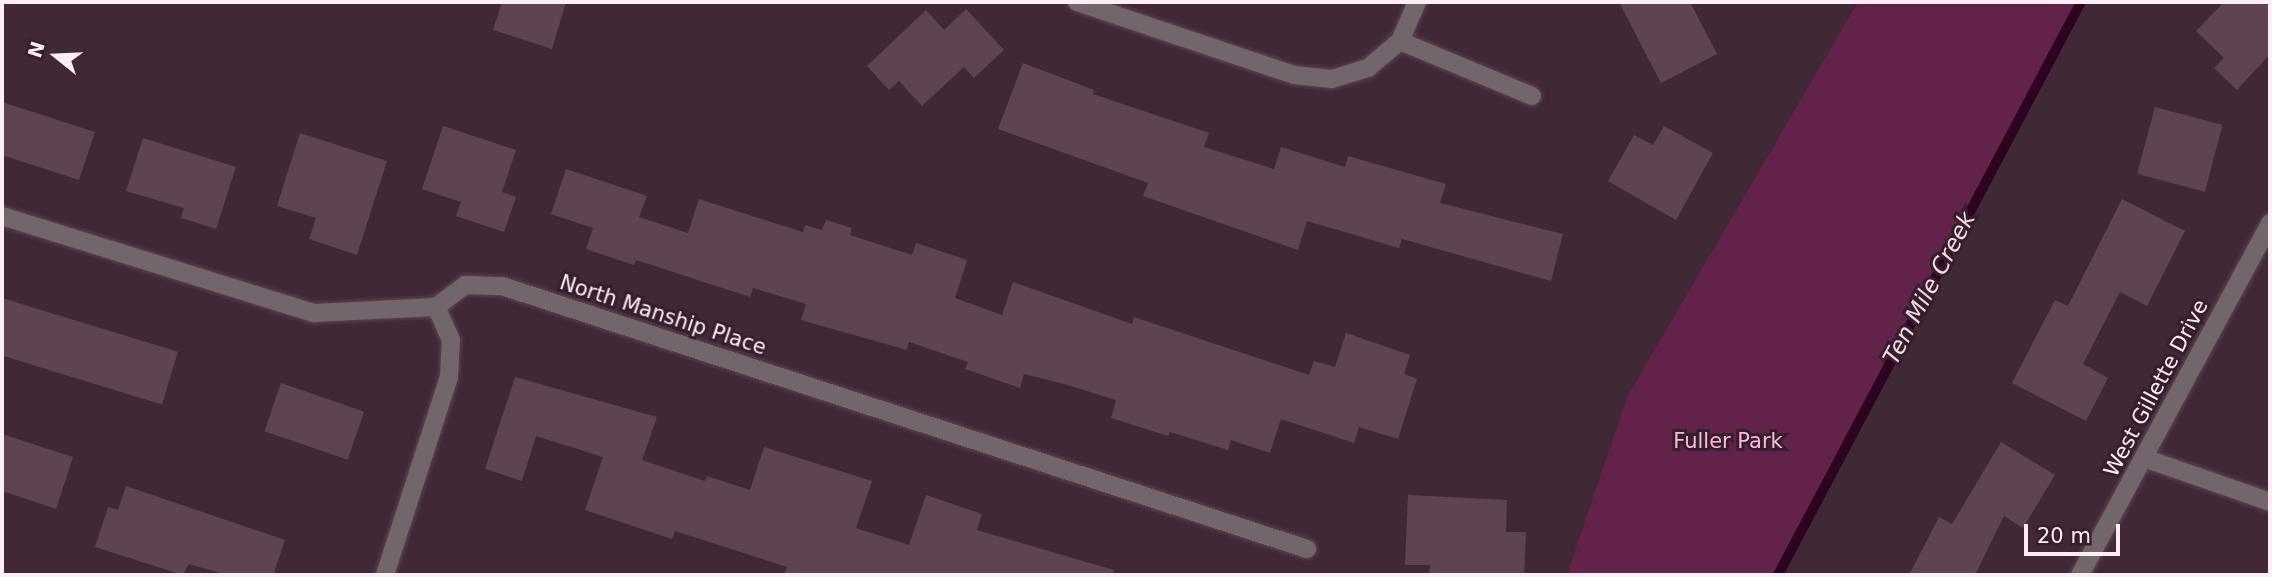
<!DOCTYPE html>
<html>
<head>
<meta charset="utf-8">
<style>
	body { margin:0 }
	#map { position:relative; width:2272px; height:577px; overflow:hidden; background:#412836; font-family:"DejaVu Sans",sans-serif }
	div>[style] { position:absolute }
	.green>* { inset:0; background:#62224a }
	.stream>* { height:10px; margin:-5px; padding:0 5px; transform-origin:5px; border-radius:5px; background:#2d041f }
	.building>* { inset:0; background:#5e4453; transform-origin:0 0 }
	.roads { filter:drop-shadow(0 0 2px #5c4451) drop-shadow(0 0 2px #5c4451) }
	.minor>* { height:18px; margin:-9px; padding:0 9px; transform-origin:9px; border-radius:9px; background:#72656c }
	span { translate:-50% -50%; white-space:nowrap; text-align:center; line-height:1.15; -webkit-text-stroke:6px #361f2c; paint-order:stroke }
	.street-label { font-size:21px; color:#ffeef7 }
	.park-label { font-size:21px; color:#feb8df }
	.water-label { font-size:23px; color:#f3dbe7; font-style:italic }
	.frame { position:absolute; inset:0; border:4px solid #ffeef7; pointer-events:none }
	.north { position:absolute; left:21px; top:21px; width:70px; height:70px; -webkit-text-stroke:5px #361f2c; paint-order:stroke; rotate:288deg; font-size:19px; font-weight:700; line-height:28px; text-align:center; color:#ffeef7 }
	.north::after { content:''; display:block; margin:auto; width:24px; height:32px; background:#ffeef7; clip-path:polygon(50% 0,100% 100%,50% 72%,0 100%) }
	.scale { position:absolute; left:2024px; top:524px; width:96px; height:32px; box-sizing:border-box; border:4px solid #ffeef7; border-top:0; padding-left:9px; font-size:21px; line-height:24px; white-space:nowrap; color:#ffeef7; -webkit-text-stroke:5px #361f2c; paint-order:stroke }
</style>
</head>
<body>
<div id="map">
	<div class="green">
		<div style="clip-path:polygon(1858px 2px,2087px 2px,1781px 575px,1567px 575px,1627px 397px)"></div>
	</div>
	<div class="stream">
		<div style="left:1778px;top:575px;width:648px;rotate:-62.13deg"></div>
	</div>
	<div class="building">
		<div style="clip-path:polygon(502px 2px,566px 2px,552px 49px,493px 30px)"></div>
		<div style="clip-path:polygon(1619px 2px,1690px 2px,1717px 54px,1661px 83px)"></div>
		<div style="clip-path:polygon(2224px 2px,2270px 2px,2270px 54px,2237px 90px,2214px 68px,2224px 58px,2196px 31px)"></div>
		<div style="clip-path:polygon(966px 9px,1004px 50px,974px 78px,964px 67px,922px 106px,899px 81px,889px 90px,867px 66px,926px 10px,944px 30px)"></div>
		<div style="clip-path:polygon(1023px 63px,1094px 90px,1093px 94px,1209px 133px,1204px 147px,1274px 169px,1281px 147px,1345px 167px,1348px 156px,1446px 184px,1440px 203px,1563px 234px,1551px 281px,1402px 239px,1399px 248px,1307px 221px,1298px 250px,1143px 196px,1148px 183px,998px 129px)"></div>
		<div style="clip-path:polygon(2px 102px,95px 132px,79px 180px,2px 155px)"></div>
		<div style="left:2155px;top:107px;width:70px;height:69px;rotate:15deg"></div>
		<div style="clip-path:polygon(443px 126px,516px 150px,502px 192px,516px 197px,504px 232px,456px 216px,461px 202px,422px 189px)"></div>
		<div style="clip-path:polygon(1664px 126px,1713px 153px,1676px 220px,1608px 181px,1634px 135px,1653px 145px)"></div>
		<div style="clip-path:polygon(300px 133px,387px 161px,357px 255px,309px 239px,316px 218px,277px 206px)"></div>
		<div style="clip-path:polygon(143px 138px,236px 167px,216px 229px,181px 218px,184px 208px,126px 191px)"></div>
		<div style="clip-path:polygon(566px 169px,647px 196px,639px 217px,688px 233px,699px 199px,803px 232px,805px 225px,822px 230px,826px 220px,852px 228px,850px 235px,912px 255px,916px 243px,967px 260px,955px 298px,1002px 315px,1013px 282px,1132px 324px,1134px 317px,1309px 375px,1314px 361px,1335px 367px,1346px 333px,1410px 355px,1404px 374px,1417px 379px,1398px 439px,1359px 427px,1354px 443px,1281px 419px,1270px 453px,1231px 440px,1228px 450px,1170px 432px,1168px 436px,1111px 418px,1116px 400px,1064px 384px,1024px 374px,1020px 388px,965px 369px,968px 362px,909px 342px,907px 350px,801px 320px,806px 304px,753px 288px,750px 297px,636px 260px,634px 265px,586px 249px,593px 228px,551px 214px)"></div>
		<div style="clip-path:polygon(2122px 199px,2185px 231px,2147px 306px,2120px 292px,2083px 364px,2108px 378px,2086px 421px,2012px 383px,2055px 300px,2068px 306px)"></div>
		<div style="left:2px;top:298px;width:184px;height:55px;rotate:17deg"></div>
		<div style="clip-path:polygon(515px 377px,657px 417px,642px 460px,705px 481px,707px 476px,750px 490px,764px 447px,872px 481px,856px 528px,909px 545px,926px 495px,982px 514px,977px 530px,1114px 570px,1113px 575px,784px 575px,787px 567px,675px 531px,672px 539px,585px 510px,603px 457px,536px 436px,522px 481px,485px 469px)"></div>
		<div style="left:281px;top:383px;width:88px;height:51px;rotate:19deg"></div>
		<div style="clip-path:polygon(2px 434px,73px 457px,56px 509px,2px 491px)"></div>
		<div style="clip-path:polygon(2001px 442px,2055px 475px,2023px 528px,2004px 516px,1975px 575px,1909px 575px,1939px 517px,1952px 524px)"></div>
		<div style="clip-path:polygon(126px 486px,285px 540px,273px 575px,227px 575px,189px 564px,183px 575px,95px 547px,108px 507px,118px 510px)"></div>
		<div style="clip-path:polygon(1408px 495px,1507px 500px,1506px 532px,1526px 532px,1524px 575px,1429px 575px,1430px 565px,1405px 565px)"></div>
	</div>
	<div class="roads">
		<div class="minor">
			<div style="left:1077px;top:2px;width:229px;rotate:18.6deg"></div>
			<div style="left:1294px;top:75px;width:38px;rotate:6deg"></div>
			<div style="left:1332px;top:79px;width:38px;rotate:-17deg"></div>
			<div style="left:1368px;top:68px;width:42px;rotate:-40.2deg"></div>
			<div style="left:1400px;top:41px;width:43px;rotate:-66.4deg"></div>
			<div style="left:1400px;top:41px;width:143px;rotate:22.6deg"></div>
			<div style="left:2px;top:216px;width:327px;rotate:17.3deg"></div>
			<div style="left:314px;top:313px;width:122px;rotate:-2.8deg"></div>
			<div style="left:436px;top:307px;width:36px;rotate:-37deg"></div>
			<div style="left:465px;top:285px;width:37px;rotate:2deg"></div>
			<div style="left:502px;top:286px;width:847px;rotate:18.09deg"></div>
			<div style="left:2144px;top:458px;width:133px;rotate:19.2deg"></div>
			<div style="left:385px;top:575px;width:208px;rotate:-72.1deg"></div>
			<div style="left:449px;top:377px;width:37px;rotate:-87deg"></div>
			<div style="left:451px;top:340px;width:36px;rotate:-114deg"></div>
			<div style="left:2080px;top:575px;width:400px;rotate:-61.6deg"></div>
		</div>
	</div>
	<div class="street-label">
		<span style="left:663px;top:315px;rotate:18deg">North Manship Place</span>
		<span style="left:2156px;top:388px;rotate:-62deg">West Gillette Drive</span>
	</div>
	<div class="park-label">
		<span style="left:1728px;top:441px">Fuller Park</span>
	</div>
	<div class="water-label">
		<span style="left:1929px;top:288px;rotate:-62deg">Ten Mile Creek</span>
	</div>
	<div class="frame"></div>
	<div class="north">N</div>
	<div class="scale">20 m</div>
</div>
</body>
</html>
